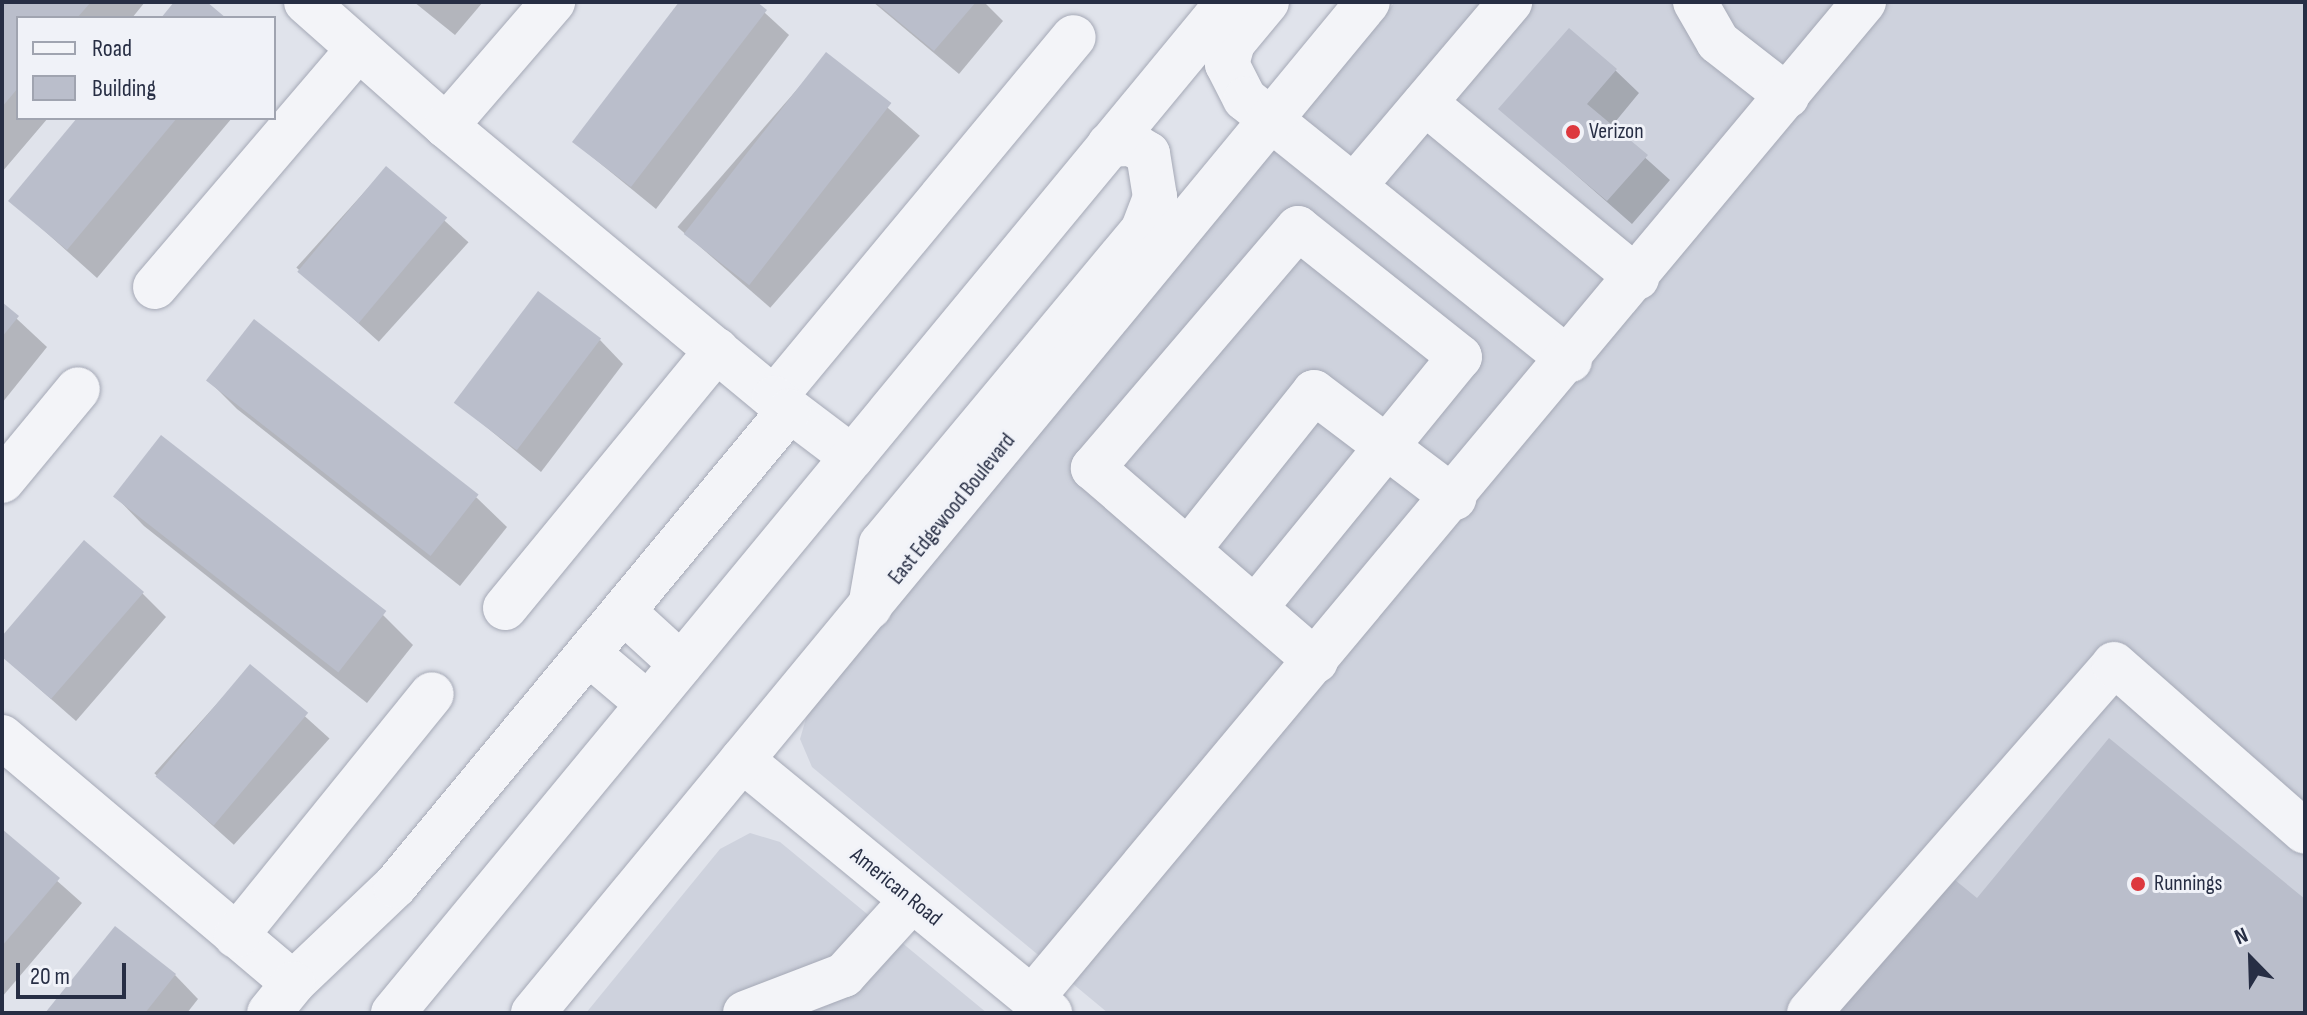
<!DOCTYPE html>
<html>
<head>
<meta charset="utf-8">
<style>
	body { margin:0 }
	#map { position:relative; width:2307px; height:1015px; overflow:hidden; background:#e0e3eb; font-family:"Sofia Sans Condensed",sans-serif }
	div>[style] { position:absolute }
	.built>* { inset:0; background:#ced2dd }
	.shadow>* { inset:0; background:#0003; transform-origin:0 0 }
	.building>* { inset:0; background:#babecb; transform-origin:0 0 }
	.roads { filter:drop-shadow(0 0 2px #a5a9b6) drop-shadow(0 0 2px #a5a9b6) }
	.minor>* { height:44px; margin:-22px; padding:0 22px; transform-origin:22px; border-radius:22px; background:#f3f4f8 }
	.dots>* { width:22px; height:22px; translate:-50% -50%; box-sizing:border-box; border:4px solid #f0f2f8; border-radius:50% }
	span { translate:-50% -50%; white-space:nowrap; text-align:center; line-height:1.15; -webkit-text-stroke:6px #f0f2f8; paint-order:stroke }
	.poi-label { font-size:22px; color:#272e44 }
	.left { translate:0 -50%; text-align:left }
	.street-label { font-size:22px; color:#272e44 }
	.frame { position:absolute; inset:0; border:4px solid #272e44; pointer-events:none }
	.legend { position:absolute; left:16px; top:16px; width:260px; height:104px; box-sizing:border-box; background:#f0f2f8; border:2px solid #a0a4b0; margin:0; padding:10px 14px; list-style:none; font-size:24px; color:#272e44 }
	.legend li { display:flex; align-items:center; gap:16px; height:40px }
	.legend b { width:40px; border:2px solid #a0a4b0 }
	.north { position:absolute; left:2211px; top:919px; width:80px; height:80px; -webkit-text-stroke:6px #f0f2f8; paint-order:stroke; rotate:337deg; font-size:22px; font-weight:700; line-height:32px; text-align:center; color:#272e44 }
	.north::after { content:''; display:block; margin:auto; width:28px; height:36px; background:#272e44; clip-path:polygon(50% 0,100% 100%,50% 72%,0 100%) }
	.scale { position:absolute; left:16px; top:963px; width:110px; height:36px; box-sizing:border-box; border:4px solid #272e44; border-top:0; padding-left:10px; font-size:24px; line-height:28px; white-space:nowrap; color:#272e44; -webkit-text-stroke:6px #f0f2f8; paint-order:stroke }
</style>
</head>
<body>
<div id="map">
	<div class="built">
		<div style="clip-path:polygon(1395px 2px,2305px 2px,2305px 1013px,1108px 1013px,812px 767px,800px 739px,807px 715px)"></div>
		<div style="clip-path:polygon(750px 833px,780px 842px,987px 1013px,586px 1013px,720px 849px)"></div>
	</div>
	<div class="shadow">
		<div style="clip-path:polygon(2px 2px,145px 2px,132px 18px,18px 18px,18px 118px,48px 118px,2px 172px)"></div>
		<div style="clip-path:polygon(414px 2px,483px 2px,455px 35px)"></div>
		<div style="clip-path:polygon(681px 2px,753px 2px,789px 35px,656px 209px,574px 142px)"></div>
		<div style="clip-path:polygon(873px 2px,984px 2px,1003px 21px,959px 74px)"></div>
		<div style="left:827px;top:55px;width:123px;height:228px;rotate:41deg"></div>
		<div style="clip-path:polygon(1615px 70px,1639px 93px,1611px 127px,1670px 180px,1632px 224px,1501px 109px)"></div>
		<div style="clip-path:polygon(79px 118px,232px 118px,97px 278px,10px 200px)"></div>
		<div style="left:386px;top:168px;width:111px;height:134px;rotate:42deg"></div>
		<div style="clip-path:polygon(2px 305px,47px 347px,2px 403px)"></div>
		<div style="clip-path:polygon(254px 321px,477px 498px,507px 527px,460px 586px,237px 409px,208px 380px)"></div>
		<div style="clip-path:polygon(600px 340px,623px 364px,541px 472px,456px 402px)"></div>
		<div style="clip-path:polygon(115px 496px,383px 615px,413px 645px,367px 703px,144px 526px)"></div>
		<div style="clip-path:polygon(142px 593px,166px 617px,76px 721px,2px 656px,2px 639px)"></div>
		<div style="left:250px;top:667px;width:107px;height:143px;rotate:42deg"></div>
		<div style="clip-path:polygon(2px 832px,82px 903px,2px 997px)"></div>
		<div style="clip-path:polygon(175px 975px,198px 999px,187px 1013px,48px 1013px)"></div>
	</div>
	<div class="building">
		<div style="clip-path:polygon(2px 2px,91px 2px,77px 18px,18px 18px,18px 88px,2px 107px)"></div>
		<div style="clip-path:polygon(174px 2px,207px 2px,226px 18px,161px 18px)"></div>
		<div style="clip-path:polygon(679px 2px,757px 2px,767px 10px,631px 187px,572px 142px)"></div>
		<div style="clip-path:polygon(875px 2px,976px 2px,934px 51px)"></div>
		<div style="clip-path:polygon(1569px 28px,1617px 69px,1587px 104px,1648px 155px,1607px 201px,1498px 109px)"></div>
		<div style="left:826px;top:52px;width:83px;height:231px;rotate:38deg"></div>
		<div style="clip-path:polygon(77px 118px,177px 118px,67px 250px,8px 201px)"></div>
		<div style="left:386px;top:166px;width:80px;height:138px;rotate:40deg"></div>
		<div style="left:538px;top:291px;width:79px;height:140px;rotate:37deg"></div>
		<div style="clip-path:polygon(2px 302px,19px 316px,2px 337px)"></div>
		<div style="left:254px;top:319px;width:285px;height:78px;rotate:38deg"></div>
		<div style="left:161px;top:435px;width:286px;height:78px;rotate:38deg"></div>
		<div style="clip-path:polygon(84px 540px,144px 592px,51px 699px,2px 657px,2px 636px)"></div>
		<div style="left:250px;top:664px;width:76px;height:147px;rotate:40deg"></div>
		<div style="clip-path:polygon(2109px 738px,2305px 899px,2305px 1013px,1828px 1013px,1944px 871px,1977px 898px)"></div>
		<div style="clip-path:polygon(2px 829px,60px 878px,2px 946px)"></div>
		<div style="clip-path:polygon(115px 926px,176px 974px,145px 1013px,45px 1013px)"></div>
	</div>
	<div class="roads">
		<div class="minor">
			<div style="left:306px;top:2px;width:187px;rotate:41.5deg"></div>
			<div style="left:446px;top:126px;width:426px;rotate:39.7deg"></div>
			<div style="left:774px;top:398px;width:469px;rotate:-50.3deg"></div>
			<div style="left:1267px;top:2px;width:53px;rotate:129.7deg"></div>
			<div style="left:1233px;top:43px;width:22px;rotate:106deg"></div>
			<div style="left:1227px;top:64px;width:39px;rotate:63deg"></div>
			<div style="left:1245px;top:99px;width:417px;rotate:38.8deg"></div>
			<div style="left:1695px;top:2px;width:46px;rotate:60.1deg"></div>
			<div style="left:1718px;top:42px;width:88px;rotate:38deg"></div>
			<div style="left:1425px;top:103px;width:275px;rotate:39.5deg"></div>
			<div style="left:446px;top:126px;width:164px;rotate:-49.2deg"></div>
			<div style="left:1355px;top:185px;width:240px;rotate:-49.7deg"></div>
			<div style="left:155px;top:287px;width:313px;rotate:-49.5deg"></div>
			<div style="left:774px;top:398px;width:98px;rotate:37.1deg"></div>
			<div style="left:2px;top:481px;width:119px;rotate:-50.4deg"></div>
			<div style="left:1188px;top:550px;width:202px;rotate:-51.4deg"></div>
			<div style="left:1314px;top:392px;width:176px;rotate:37.1deg"></div>
			<div style="left:870px;top:607px;width:64px;rotate:-80.1deg"></div>
			<div style="left:881px;top:544px;width:410px;rotate:-50.2deg"></div>
			<div style="left:1143px;top:229px;width:34px;rotate:-69deg"></div>
			<div style="left:1155px;top:197px;width:44px;rotate:-99.2deg"></div>
			<div style="left:1148px;top:154px;width:19px;rotate:-148deg"></div>
			<div style="left:1132px;top:144px;width:23px;rotate:178deg"></div>
			<div style="left:505px;top:608px;width:334px;rotate:-50.6deg"></div>
			<div style="left:1255px;top:608px;width:324px;rotate:-50.8deg"></div>
			<div style="left:1460px;top:357px;width:207px;rotate:-141.5deg"></div>
			<div style="left:1298px;top:228px;width:316px;rotate:130.5deg"></div>
			<div style="left:1093px;top:468px;width:295px;rotate:40.9deg"></div>
			<div style="left:624px;top:612px;width:77px;rotate:42.4deg"></div>
			<div style="left:589px;top:654px;width:77px;rotate:40.3deg"></div>
			<div style="left:2px;top:737px;width:381px;rotate:40.2deg"></div>
			<div style="left:293px;top:983px;width:141px;rotate:-43.6deg"></div>
			<div style="left:395px;top:886px;width:617px;rotate:-50.33deg"></div>
			<div style="left:742px;top:760px;width:399px;rotate:39.4deg"></div>
			<div style="left:236px;top:936px;width:311px;rotate:-51deg"></div>
			<div style="left:1032px;top:998px;width:1298px;rotate:-50.13deg"></div>
			<div style="left:269px;top:1013px;width:38px;rotate:-51deg"></div>
			<div style="left:393px;top:1013px;width:1311px;rotate:-50.45deg"></div>
			<div style="left:533px;top:1013px;width:1311px;rotate:-50.45deg"></div>
			<div style="left:745px;top:1013px;width:106px;rotate:-21deg"></div>
			<div style="left:844px;top:975px;width:101px;rotate:-47.8deg"></div>
			<div style="left:1809px;top:1013px;width:463px;rotate:-48.8deg"></div>
			<div style="left:2114px;top:664px;width:254px;rotate:41.3deg"></div>
		</div>
	</div>
	<div class="dots">
		<div style="left:1573px;top:132px;background:#dd383e"></div>
		<div style="left:2138px;top:884px;background:#dd383e"></div>
	</div>
	<div class="poi-label">
		<span class="left" style="left:1589px;top:132px">Verizon</span>
		<span class="left" style="left:2154px;top:884px">Runnings</span>
	</div>
	<div class="street-label">
		<span style="left:952px;top:509px;rotate:-51deg">East Edgewood Boulevard</span>
		<span style="left:896px;top:887px;rotate:39deg">American Road</span>
	</div>
	<div class="frame"></div>
	<ul class="legend">
	<li><b style="height:10px;background:#f3f4f8"></b>Road</li>
	<li><b style="height:22px;background:#babecb"></b>Building</li>
	</ul>
	<div class="north">N</div>
	<div class="scale">20 m</div>
</div>
</body>
</html>
